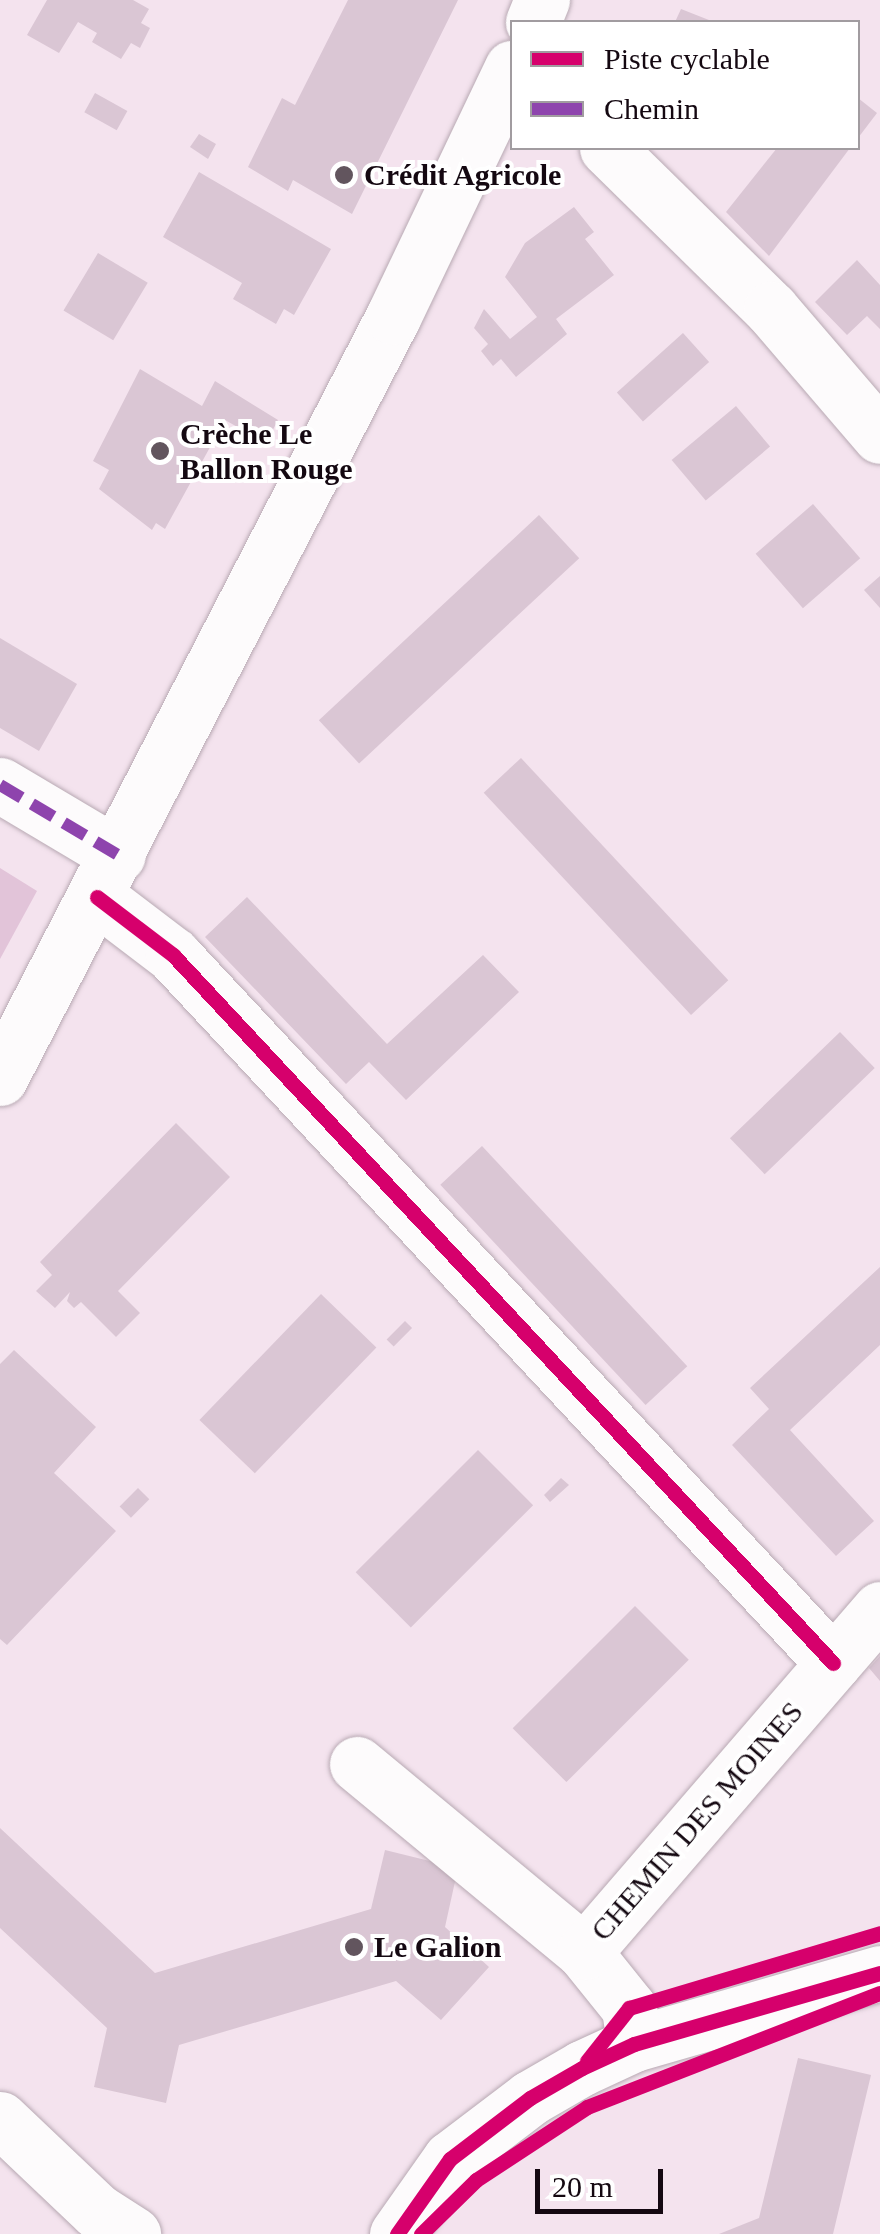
<!DOCTYPE html>
<html>
<head>
<meta charset="utf-8">
<style>
	body { margin:0 }
	#map { position:relative; width:880px; height:2234px; overflow:hidden; background:#f4e3ee; font-family:Georgia,serif }
	div>[style] { position:absolute }
	.green>* { inset:0; background:#e2c4d9 }
	.building>* { inset:0; background:#dac6d4; transform-origin:0 0 }
	.roads { filter:drop-shadow(0 0 2px #b8a9b3) drop-shadow(0 0 2px #b8a9b3) }
	.minor>* { height:55px; margin:-27.5px; padding:0 27.5px; transform-origin:27.5px; border-radius:27.5px; background:#fdfbfc }
	.major>* { height:55px; margin:-27.5px; padding:0 27.5px; transform-origin:27.5px; border-radius:27.5px; background:#fdfbfc }
	.quiet>* { height:12px; margin-top:-6px; transform-origin:0; background:repeating-linear-gradient(90deg,#8e44ad 0 25px,transparent 0 37px) }
	.cycleway>* { height:15px; margin:-7.5px; padding:0 7.5px; transform-origin:7.5px; border-radius:7.5px; background:#d6006c }
	.dots>* { width:28px; height:28px; translate:-50% -50%; box-sizing:border-box; border:5px solid #fff; border-radius:50% }
	span { translate:-50% -50%; white-space:nowrap; text-align:center; line-height:1.15; -webkit-text-stroke:8px #fff; paint-order:stroke }
	.poi-label { font-size:30px; color:#140811; font-weight:700 }
	.left { translate:0 -50%; text-align:left }
	.street-label { font-size:30px; color:#140811 }
	.legend { position:absolute; left:510px; top:20px; width:350px; height:130px; box-sizing:border-box; background:#fff; border:2px solid #a19ca0; margin:0; padding:12px 18px; list-style:none; font-size:30px; color:#140811 }
	.legend li { display:flex; align-items:center; gap:20px; height:50px }
	.legend b { width:50px; border:2px solid #a19ca0 }
	.scale { position:absolute; left:535px; top:2169px; width:128px; height:45px; box-sizing:border-box; border:5px solid #140811; border-top:0; padding-left:12px; font-size:30px; line-height:35px; white-space:nowrap; color:#140811; -webkit-text-stroke:8px #fff; paint-order:stroke }
</style>
</head>
<body>
<div id="map">
	<div class="green">
		<div style="clip-path:polygon(0 868px,37px 891px,0 959px)"></div>
	</div>
	<div class="building">
		<div style="clip-path:polygon(47px 0,133px 0,149px 9px,141px 23px,150px 28px,140px 48px,131px 43px,121px 59px,92px 42px,97px 33px,78px 22px,59px 53px,27px 35px)"></div>
		<div style="clip-path:polygon(348px 0,458px 0,352px 214px,293px 180px,288px 191px,248px 167px,282px 98px,295px 105px)"></div>
		<div style="clip-path:polygon(681px 9px,714px 22px,675px 22px)"></div>
		<div style="left:95px;top:93px;width:37px;height:22px;rotate:29deg"></div>
		<div style="clip-path:polygon(858px 98px,877px 113px,858px 138px)"></div>
		<div style="clip-path:polygon(199px 134px,216px 144px,208px 159px,190px 147px)"></div>
		<div style="clip-path:polygon(777px 148px,850px 148px,769px 256px,726px 212px)"></div>
		<div style="clip-path:polygon(199px 172px,331px 249px,294px 315px,284px 309px,276px 324px,233px 299px,242px 283px,163px 237px)"></div>
		<div style="clip-path:polygon(574px 207px,594px 232px,585px 239px,614px 275px,556px 319px,567px 334px,516px 377px,501px 359px,493px 366px,481px 351px,488px 344px,474px 328px,484px 309px,510px 339px,537px 317px,505px 277px,525px 243px)"></div>
		<div style="left:98px;top:253px;width:58px;height:67px;rotate:31deg"></div>
		<div style="clip-path:polygon(857px 260px,880px 285px,880px 329px,867px 316px,847px 335px,815px 302px)"></div>
		<div style="left:683px;top:333px;width:39px;height:89px;rotate:48deg"></div>
		<div style="clip-path:polygon(140px 369px,202px 406px,215px 381px,278px 420px,266px 443px,225px 420px,165px 529px,156px 523px,152px 530px,99px 489px,109px 470px,93px 461px)"></div>
		<div style="left:736px;top:406px;width:53px;height:84px;rotate:50deg"></div>
		<div style="left:813px;top:504px;width:72px;height:76px;rotate:49deg"></div>
		<div style="left:539px;top:515px;width:59px;height:301px;rotate:47deg"></div>
		<div style="clip-path:polygon(880px 576px,880px 608px,864px 590px)"></div>
		<div style="clip-path:polygon(0 638px,77px 684px,39px 751px,0 728px)"></div>
		<div style="left:521px;top:758px;width:304px;height:51px;rotate:47deg"></div>
		<div style="clip-path:polygon(247px 897px,387px 1044px,483px 955px,519px 992px,406px 1100px,369px 1062px,346px 1084px,205px 937px)"></div>
		<div style="left:840px;top:1032px;width:50px;height:153px;rotate:46deg"></div>
		<div style="clip-path:polygon(176px 1123px,230px 1177px,118px 1291px,140px 1313px,116px 1337px,81px 1302px,74px 1308px,67px 1301px,70px 1292px,55px 1308px,36px 1291px,52px 1275px,40px 1262px)"></div>
		<div style="left:482px;top:1146px;width:301px;height:57px;rotate:47deg"></div>
		<div style="clip-path:polygon(880px 1267px,880px 1345px,790px 1430px,874px 1521px,836px 1556px,732px 1445px,769px 1409px,750px 1388px)"></div>
		<div style="left:321px;top:1294px;width:77px;height:175px;rotate:44deg"></div>
		<div style="left:405px;top:1321px;width:10px;height:26px;rotate:45deg"></div>
		<div style="clip-path:polygon(14px 1350px,96px 1427px,54px 1473px,116px 1531px,7px 1645px,0 1639px,0 1364px)"></div>
		<div style="left:478px;top:1450px;width:78px;height:173px;rotate:45deg"></div>
		<div style="clip-path:polygon(561px 1478px,569px 1485px,550px 1502px,544px 1495px)"></div>
		<div style="left:138px;top:1488px;width:16px;height:26px;rotate:45deg"></div>
		<div style="left:635px;top:1606px;width:76px;height:173px;rotate:45deg"></div>
		<div style="clip-path:polygon(880px 1656px,880px 1681px,869px 1668px)"></div>
		<div style="clip-path:polygon(0 1828px,155px 1973px,371px 1909px,385px 1850px,458px 1868px,445px 1927px,489px 1967px,441px 2020px,396px 1981px,179px 2045px,166px 2103px,94px 2087px,107px 2028px,0 1928px)"></div>
		<div style="clip-path:polygon(798px 2058px,871px 2075px,833px 2234px,719px 2234px,759px 2218px)"></div>
	</div>
	<div class="roads">
		<div class="minor">
			<div style="left:607px;top:148px;width:230px;rotate:44.5deg"></div>
			<div style="left:771px;top:309px;width:167px;rotate:49.4deg"></div>
			<div style="left:0;top:785px;width:137px;rotate:30.7deg"></div>
			<div style="left:97px;top:897px;width:96px;rotate:37.3deg"></div>
			<div style="left:173px;top:955px;width:968px;rotate:47.01deg"></div>
			<div style="left:357px;top:1764px;width:295px;rotate:39.6deg"></div>
			<div style="left:584px;top:1952px;width:72px;rotate:51.2deg"></div>
			<div style="left:629px;top:2008px;width:36px;rotate:82deg"></div>
			<div style="left:584px;top:1952px;width:453px;rotate:-49.2deg"></div>
			<div style="left:0;top:2119px;width:134px;rotate:43.5deg"></div>
			<div style="left:97px;top:2211px;width:43px;rotate:32.6deg"></div>
			<div style="left:397px;top:2234px;width:92px;rotate:-54.8deg"></div>
			<div style="left:450px;top:2159px;width:101px;rotate:-37.3deg"></div>
			<div style="left:530px;top:2098px;width:60px;rotate:-30deg"></div>
			<div style="left:582px;top:2068px;width:57px;rotate:-24.8deg"></div>
			<div style="left:634px;top:2044px;width:256px;rotate:-16.1deg"></div>
		</div>
		<div class="major">
			<div style="left:533px;top:22px;width:24px;rotate:-68deg"></div>
			<div style="left:0;top:1078px;width:856px;rotate:-62.69deg"></div>
			<div style="left:393px;top:317px;width:276px;rotate:-64.5deg"></div>
		</div>
	</div>
	<div class="quiet">
		<div style="left:0;top:785px;width:137px;rotate:30.7deg"></div>
	</div>
	<div class="cycleway">
		<div style="left:97px;top:897px;width:96px;rotate:37.3deg"></div>
		<div style="left:173px;top:955px;width:968px;rotate:47.01deg"></div>
		<div style="left:587px;top:2061px;width:68px;rotate:-51.6deg"></div>
		<div style="left:629px;top:2008px;width:262px;rotate:-16.6deg"></div>
		<div style="left:397px;top:2234px;width:92px;rotate:-54.8deg"></div>
		<div style="left:450px;top:2159px;width:101px;rotate:-37.3deg"></div>
		<div style="left:530px;top:2098px;width:60px;rotate:-30deg"></div>
		<div style="left:582px;top:2068px;width:57px;rotate:-24.8deg"></div>
		<div style="left:634px;top:2044px;width:256px;rotate:-16.1deg"></div>
		<div style="left:421px;top:2234px;width:77px;rotate:-44.5deg"></div>
		<div style="left:476px;top:2180px;width:133px;rotate:-33.3deg"></div>
		<div style="left:587px;top:2107px;width:314px;rotate:-21.3deg"></div>
	</div>
	<div class="dots">
		<div style="left:344px;top:175px;background:#62555e"></div>
		<div style="left:160px;top:451px;background:#62555e"></div>
		<div style="left:354px;top:1947px;background:#62555e"></div>
	</div>
	<div class="poi-label">
		<span class="left" style="left:364px;top:175px">Crédit Agricole</span>
		<span class="left" style="left:180px;top:451px">Crèche Le<br>Ballon Rouge</span>
		<span class="left" style="left:374px;top:1947px">Le Galion</span>
	</div>
	<div class="street-label">
		<span style="left:697px;top:1821px;rotate:-49deg">CHEMIN DES MOINES</span>
	</div>
	<ul class="legend">
	<li><b style="height:12px;background:#d6006c"></b>Piste cyclable</li>
	<li><b style="height:12px;background:#8e44ad"></b>Chemin</li>
	</ul>
	<div class="scale">20 m</div>
</div>
</body>
</html>
